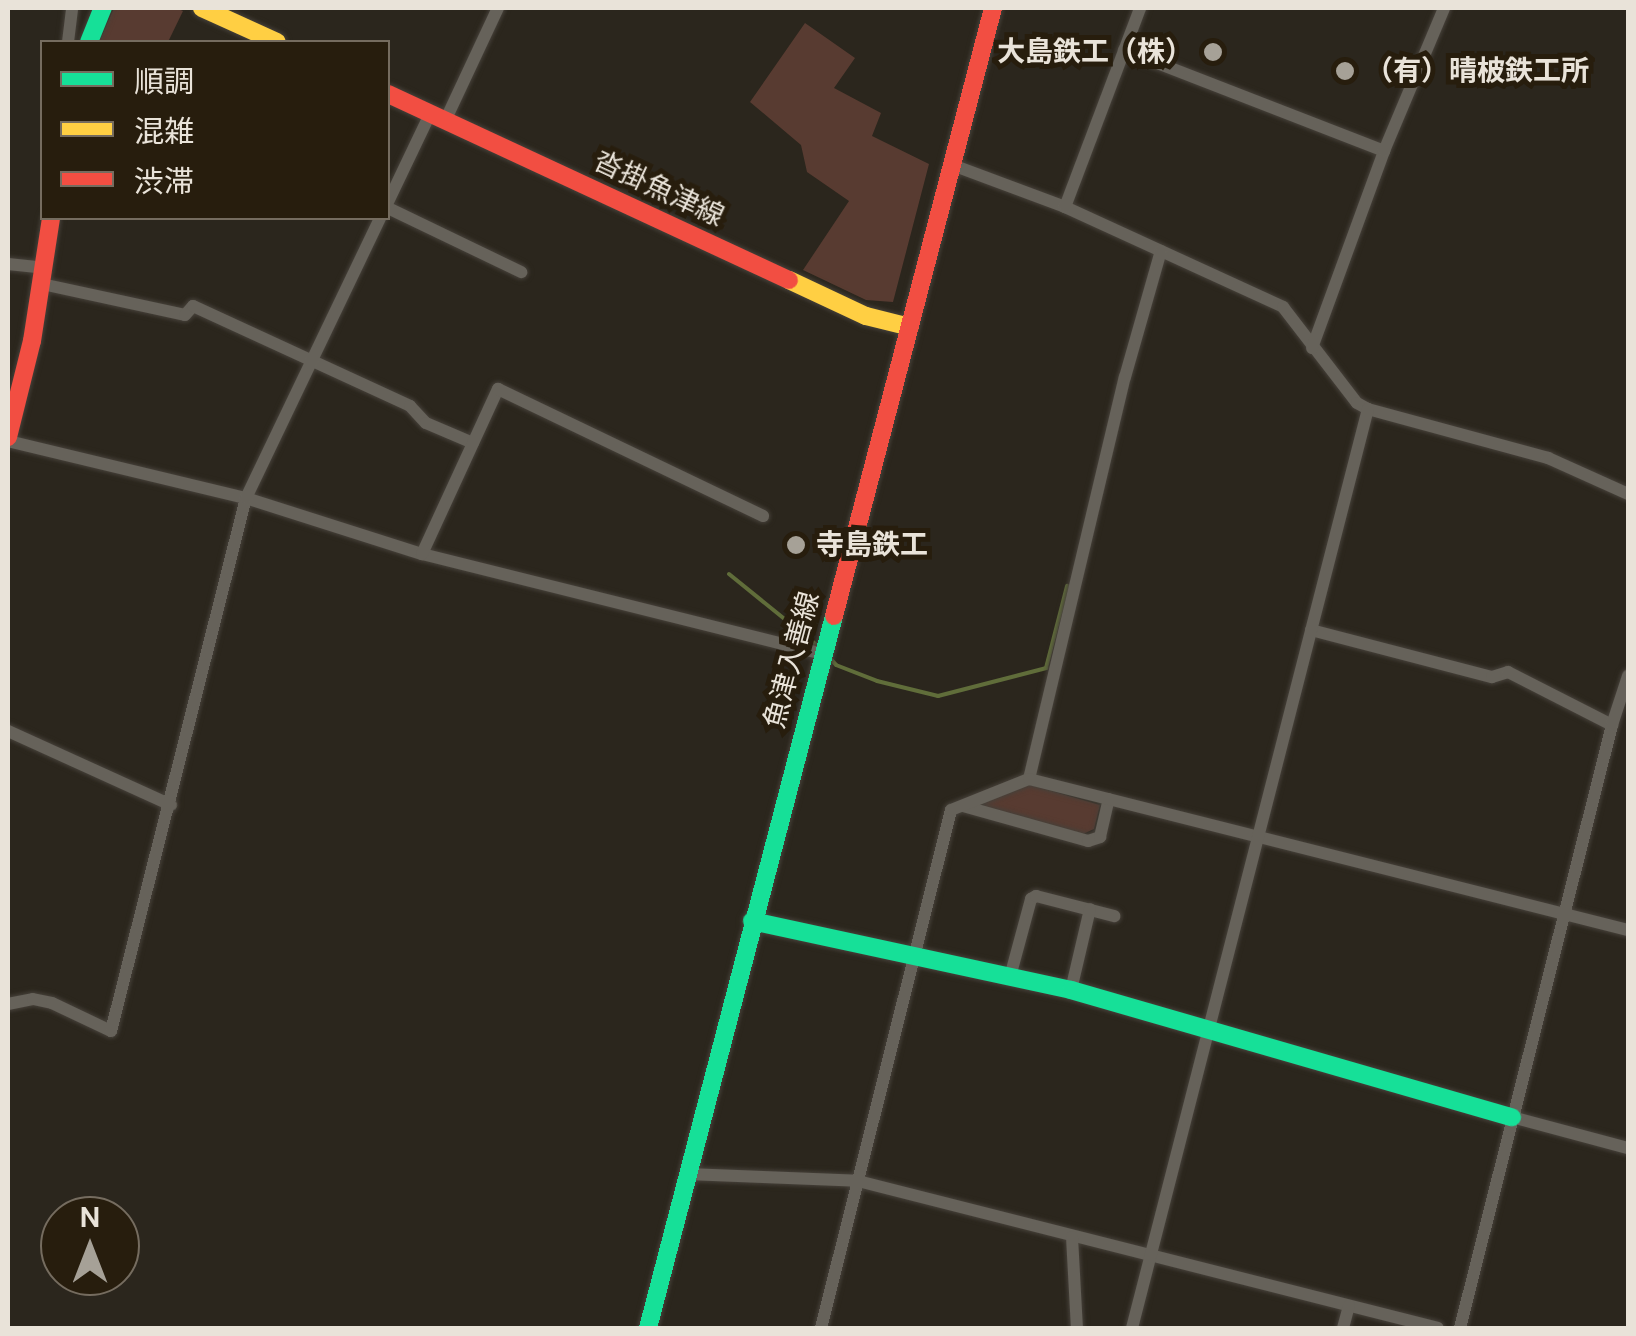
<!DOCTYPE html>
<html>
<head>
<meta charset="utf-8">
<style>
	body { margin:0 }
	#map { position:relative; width:1636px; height:1336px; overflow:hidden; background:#2b261d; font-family:"DM Sans","Noto Sans JP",sans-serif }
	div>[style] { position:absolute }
	.green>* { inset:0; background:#583b31 }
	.stream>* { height:4px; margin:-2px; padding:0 2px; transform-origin:2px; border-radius:2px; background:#606d3a }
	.roads { filter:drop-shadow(0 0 2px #46413a) drop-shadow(0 0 2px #46413a) }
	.street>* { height:12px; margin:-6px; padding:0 6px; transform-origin:6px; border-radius:6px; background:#66625a }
	.fast>* { height:18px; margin:-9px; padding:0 9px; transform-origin:9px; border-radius:9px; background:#16e098 }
	.slow>* { height:18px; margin:-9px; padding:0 9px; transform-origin:9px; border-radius:9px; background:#ffcf43 }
	.jam>* { height:18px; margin:-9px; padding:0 9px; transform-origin:9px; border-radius:9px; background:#f24e42 }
	.dots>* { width:28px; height:28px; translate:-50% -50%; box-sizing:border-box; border:5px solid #271d0d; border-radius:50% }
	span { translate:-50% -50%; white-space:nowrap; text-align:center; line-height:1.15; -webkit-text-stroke:10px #271d0d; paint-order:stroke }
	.poi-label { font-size:28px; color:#e9e3d9; font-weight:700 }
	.right { translate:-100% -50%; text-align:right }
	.left { translate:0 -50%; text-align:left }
	.street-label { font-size:28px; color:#e9e3d9 }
	.frame { position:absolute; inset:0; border:10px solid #e9e3d9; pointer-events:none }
	.legend { position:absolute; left:40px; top:40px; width:350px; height:180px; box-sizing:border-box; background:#271d0d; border:2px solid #756c5f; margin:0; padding:12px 18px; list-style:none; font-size:30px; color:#e9e3d9 }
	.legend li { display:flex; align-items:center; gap:20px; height:50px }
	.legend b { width:50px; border:2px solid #756c5f }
	.north { position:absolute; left:40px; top:1196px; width:100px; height:100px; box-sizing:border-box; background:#271d0d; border:2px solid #756c5f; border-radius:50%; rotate:0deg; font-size:28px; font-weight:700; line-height:40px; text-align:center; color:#e9e3d9 }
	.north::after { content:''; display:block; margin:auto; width:35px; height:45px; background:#a6a197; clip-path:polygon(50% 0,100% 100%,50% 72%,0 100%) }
</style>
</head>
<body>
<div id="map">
	<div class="green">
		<div style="clip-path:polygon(114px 8px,176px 8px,183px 11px,168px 42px,99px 42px)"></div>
		<div style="clip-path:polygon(805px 23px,855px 58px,834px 88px,881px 113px,872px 136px,929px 164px,893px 302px,866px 300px,803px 270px,849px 201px,807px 172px,801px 145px,750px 102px)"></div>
		<div style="clip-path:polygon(1027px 784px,1100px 805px,1094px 829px,1083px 834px,984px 807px,984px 802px)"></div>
	</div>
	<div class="stream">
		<div style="left:729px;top:574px;width:114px;rotate:39deg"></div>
		<div style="left:828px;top:656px;width:12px;rotate:48deg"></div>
		<div style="left:836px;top:665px;width:44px;rotate:21.3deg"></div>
		<div style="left:877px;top:681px;width:63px;rotate:13.8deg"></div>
		<div style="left:938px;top:696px;width:112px;rotate:-14.5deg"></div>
		<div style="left:1046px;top:668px;width:85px;rotate:-75.6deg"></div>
	</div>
	<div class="roads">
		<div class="street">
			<div style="left:68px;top:42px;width:34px;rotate:-83deg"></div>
			<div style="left:1124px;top:50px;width:279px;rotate:21.2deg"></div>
			<div style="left:445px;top:121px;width:125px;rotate:-64.9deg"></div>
			<div style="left:955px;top:166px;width:117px;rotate:20.4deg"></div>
			<div style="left:1065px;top:207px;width:240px;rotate:24.6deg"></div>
			<div style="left:1283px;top:307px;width:121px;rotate:52.4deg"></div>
			<div style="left:1357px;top:403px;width:13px;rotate:29deg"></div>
			<div style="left:1368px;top:409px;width:187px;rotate:15.2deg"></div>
			<div style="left:1548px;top:458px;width:88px;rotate:24.2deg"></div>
			<div style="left:388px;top:202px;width:98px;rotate:-64.5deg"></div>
			<div style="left:1065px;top:207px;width:213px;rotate:-69.3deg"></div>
			<div style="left:388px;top:208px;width:148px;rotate:25.7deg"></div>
			<div style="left:8px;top:264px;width:36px;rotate:6deg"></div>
			<div style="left:42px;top:284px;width:146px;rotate:12.2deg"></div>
			<div style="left:185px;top:315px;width:12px;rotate:-48deg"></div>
			<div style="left:193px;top:306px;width:239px;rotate:24.7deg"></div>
			<div style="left:410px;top:406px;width:23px;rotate:47deg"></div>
			<div style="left:426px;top:423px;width:51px;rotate:23.1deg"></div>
			<div style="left:1312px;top:348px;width:210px;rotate:-69.9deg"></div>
			<div style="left:1384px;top:151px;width:155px;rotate:-67.2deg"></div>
			<div style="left:8px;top:441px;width:245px;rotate:13.5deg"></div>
			<div style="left:246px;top:498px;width:185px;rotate:17.7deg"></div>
			<div style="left:422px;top:554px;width:412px;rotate:14deg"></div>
			<div style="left:422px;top:554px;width:182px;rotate:-65.3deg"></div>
			<div style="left:498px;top:389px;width:294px;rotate:25.6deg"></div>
			<div style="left:1311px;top:630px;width:187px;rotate:14.6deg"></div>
			<div style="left:1492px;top:677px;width:17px;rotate:-17deg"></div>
			<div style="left:1508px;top:672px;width:117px;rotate:27deg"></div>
			<div style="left:8px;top:731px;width:179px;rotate:24.4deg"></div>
			<div style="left:1029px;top:779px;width:413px;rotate:-76.6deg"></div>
			<div style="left:1125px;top:377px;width:131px;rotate:-74.1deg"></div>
			<div style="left:963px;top:806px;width:130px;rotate:15.6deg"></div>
			<div style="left:1088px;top:841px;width:13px;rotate:-18deg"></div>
			<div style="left:1100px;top:837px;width:39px;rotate:-77deg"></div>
			<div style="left:1010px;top:977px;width:81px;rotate:-74.9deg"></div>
			<div style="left:1031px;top:899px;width:6px;rotate:-31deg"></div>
			<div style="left:1036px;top:896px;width:81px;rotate:14.4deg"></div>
			<div style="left:1071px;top:990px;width:83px;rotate:-76.8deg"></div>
			<div style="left:8px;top:1004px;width:25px;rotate:-11deg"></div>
			<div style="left:33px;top:999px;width:19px;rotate:12deg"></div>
			<div style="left:52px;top:1003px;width:65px;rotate:25.4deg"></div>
			<div style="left:111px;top:1031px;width:550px;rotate:-75.79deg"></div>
			<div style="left:246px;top:498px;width:310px;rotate:-64.4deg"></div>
			<div style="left:1512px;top:1117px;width:120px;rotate:15deg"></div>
			<div style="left:687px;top:1174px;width:171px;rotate:2.3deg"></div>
			<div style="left:858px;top:1181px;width:598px;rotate:14.22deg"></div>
			<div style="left:1072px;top:1237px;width:91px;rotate:86.9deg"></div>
			<div style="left:821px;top:1328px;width:534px;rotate:-75.91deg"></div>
			<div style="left:951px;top:810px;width:84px;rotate:-21.7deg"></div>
			<div style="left:1029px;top:779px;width:618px;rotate:14.15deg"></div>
			<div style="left:1132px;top:1328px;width:949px;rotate:-75.6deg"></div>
			<div style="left:1343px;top:1328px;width:23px;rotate:-75deg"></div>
			<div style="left:1460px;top:1328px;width:622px;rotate:-75.85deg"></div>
			<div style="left:1612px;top:725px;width:52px;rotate:-71.9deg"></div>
		</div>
		<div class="fast">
			<div style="left:89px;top:42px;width:37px;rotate:-68deg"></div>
			<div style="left:752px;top:921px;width:326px;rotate:12.2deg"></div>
			<div style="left:1071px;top:990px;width:459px;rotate:16.1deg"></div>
			<div style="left:648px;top:1328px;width:736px;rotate:-75.36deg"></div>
		</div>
		<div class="slow">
			<div style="left:202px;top:8px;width:82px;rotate:24.4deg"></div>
			<div style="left:789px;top:280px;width:85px;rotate:25.1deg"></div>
			<div style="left:866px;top:316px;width:45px;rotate:14deg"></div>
		</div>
		<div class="jam">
			<div style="left:388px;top:94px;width:442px;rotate:24.9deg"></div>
			<div style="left:8px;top:437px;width:99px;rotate:-76deg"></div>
			<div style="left:32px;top:341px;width:124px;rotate:-81.2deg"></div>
			<div style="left:834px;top:616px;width:628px;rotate:-75.34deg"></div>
		</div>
	</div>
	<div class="dots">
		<div style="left:1213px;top:52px;background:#a6a197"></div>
		<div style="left:1345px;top:71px;background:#a6a197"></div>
		<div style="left:796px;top:545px;background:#a6a197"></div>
	</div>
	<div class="poi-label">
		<span class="right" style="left:1193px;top:52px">大島鉄工（株）</span>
		<span class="left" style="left:1365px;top:71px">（有）晴柀鉄工所</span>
		<span class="left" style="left:816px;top:545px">寺島鉄工</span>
	</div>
	<div class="street-label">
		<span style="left:659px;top:189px;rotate:25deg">沓掛魚津線</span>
		<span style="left:792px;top:660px;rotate:-75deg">魚津入善線</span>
	</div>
	<div class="frame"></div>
	<ul class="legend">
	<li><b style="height:12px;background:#16e098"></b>順調</li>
	<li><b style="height:12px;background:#ffcf43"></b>混雑</li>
	<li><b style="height:12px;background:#f24e42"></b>渋滞</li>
	</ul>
	<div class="north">N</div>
</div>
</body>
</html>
